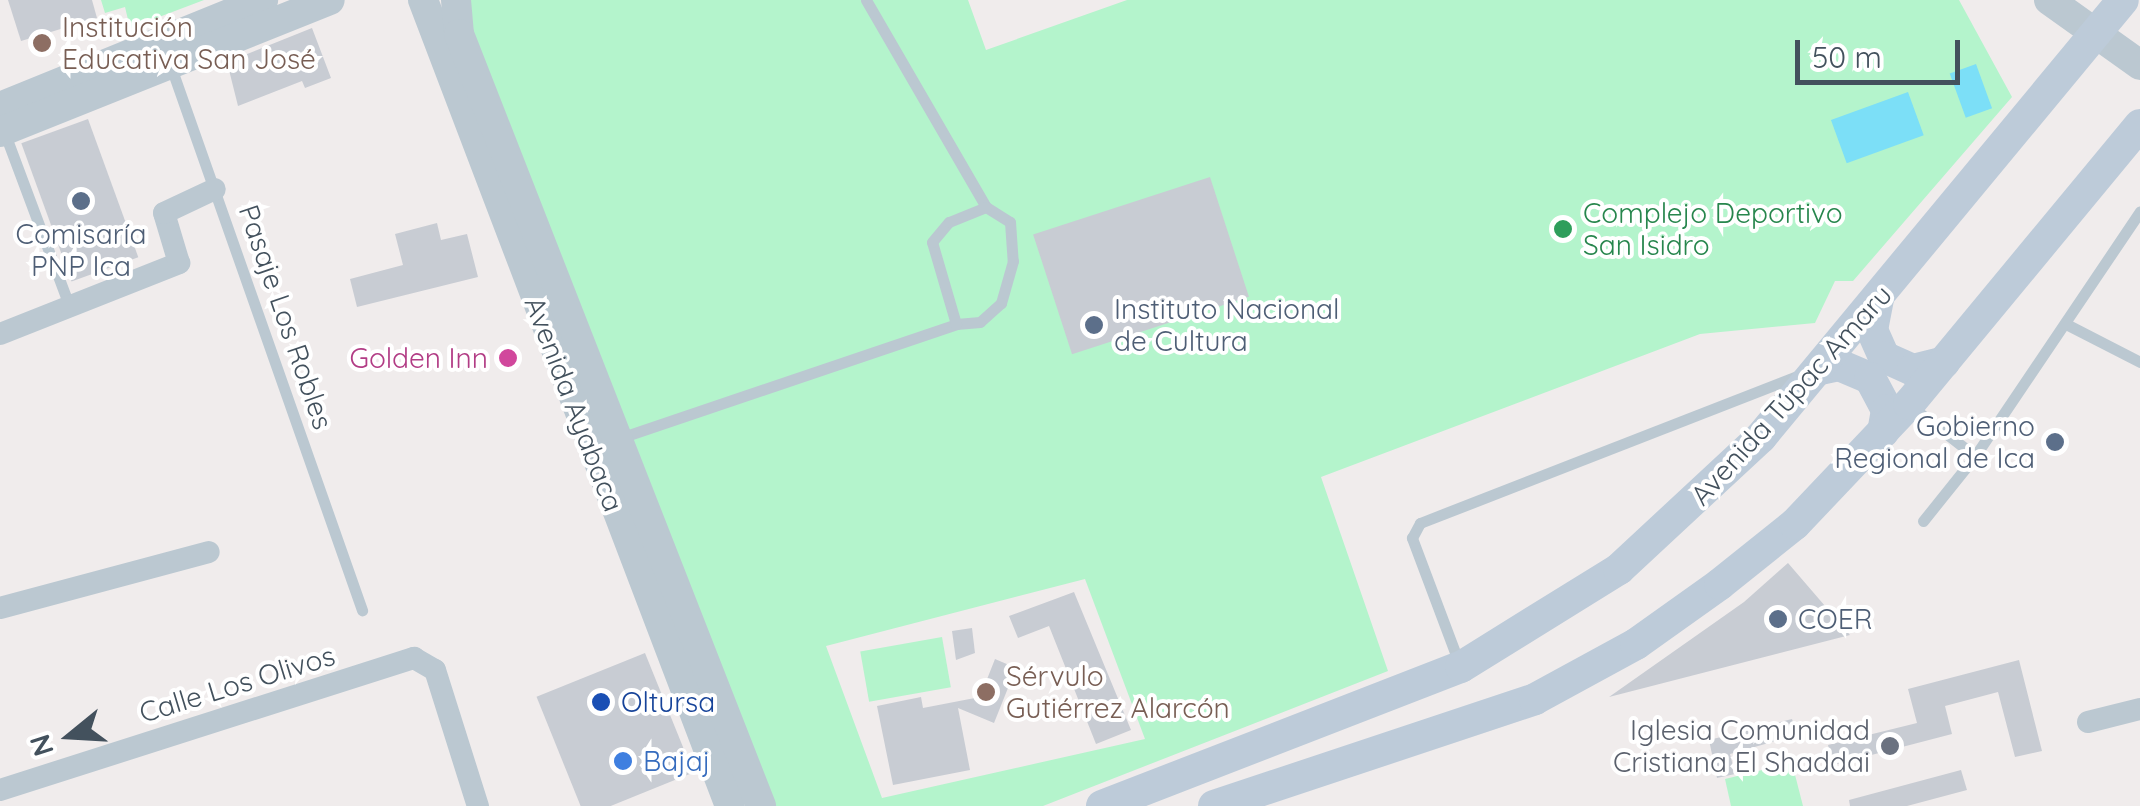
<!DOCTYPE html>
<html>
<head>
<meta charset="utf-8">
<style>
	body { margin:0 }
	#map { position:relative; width:2140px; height:806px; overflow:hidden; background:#f0ecec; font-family:Quicksand,sans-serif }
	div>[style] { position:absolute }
	.green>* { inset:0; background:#b4f4cc; transform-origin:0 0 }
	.water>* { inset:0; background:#7cdff7; transform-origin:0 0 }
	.building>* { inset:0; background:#c8ccd3; transform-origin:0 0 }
	.service>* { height:11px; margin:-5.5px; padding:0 5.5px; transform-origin:5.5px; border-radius:5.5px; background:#bbc8d1 }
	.minor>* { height:22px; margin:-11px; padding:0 11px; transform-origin:11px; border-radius:11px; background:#bbc8d1 }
	.tertiary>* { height:30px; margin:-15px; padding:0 15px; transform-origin:15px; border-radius:15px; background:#bbc8d1 }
	.secondary>* { height:32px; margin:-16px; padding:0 16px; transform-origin:16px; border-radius:16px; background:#bdcbd9 }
	.dots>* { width:28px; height:28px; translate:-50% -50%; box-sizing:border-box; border:5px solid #fff; border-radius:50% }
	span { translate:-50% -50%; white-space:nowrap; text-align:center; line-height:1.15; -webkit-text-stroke:8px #fff; paint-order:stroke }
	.education-label { font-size:28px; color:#785e54 }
	.left { translate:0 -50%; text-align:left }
	.leisure-label { font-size:28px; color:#27864d }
	.service-label { font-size:28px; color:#4e5e75 }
	.right { translate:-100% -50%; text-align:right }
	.street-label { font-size:28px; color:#43515d }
	.hotel-label { font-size:28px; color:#b23c85 }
	.transit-label { font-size:28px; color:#164399 }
	.worship-label { font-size:28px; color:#5b616d }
	.shop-label { font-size:28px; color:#366cbe }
	.north { position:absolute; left:20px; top:686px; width:100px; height:100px; -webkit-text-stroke:8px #fff; paint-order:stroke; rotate:252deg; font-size:28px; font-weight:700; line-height:40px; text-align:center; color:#43515d }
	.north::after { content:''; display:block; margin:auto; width:35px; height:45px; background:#43515d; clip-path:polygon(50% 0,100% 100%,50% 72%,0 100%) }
	.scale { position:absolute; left:1795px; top:40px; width:165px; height:45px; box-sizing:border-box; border:5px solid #43515d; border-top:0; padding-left:12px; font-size:30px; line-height:35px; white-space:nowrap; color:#43515d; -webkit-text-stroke:8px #fff; paint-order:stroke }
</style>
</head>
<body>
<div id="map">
	<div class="green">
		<div style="clip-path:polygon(101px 0,204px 0,130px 28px,125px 7px,105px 13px)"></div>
		<div style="clip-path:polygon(evenodd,469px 0,968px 0,986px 50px,1127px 0,1959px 0,2012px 97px,1853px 281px,1835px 281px,1815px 323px,1700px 334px,1321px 477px,1388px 671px,1043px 806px,772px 806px,466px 26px,469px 0,1085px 579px,1145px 739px,882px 798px,826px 646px,1085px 579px)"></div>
		<div style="left:942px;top:637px;width:51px;height:83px;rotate:80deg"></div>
		<div style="clip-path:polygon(1792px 763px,1803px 806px,1731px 806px,1725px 779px)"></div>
	</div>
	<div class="water">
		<div style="left:1976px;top:64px;width:47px;height:28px;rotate:70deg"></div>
		<div style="left:1908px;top:92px;width:46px;height:82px;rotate:70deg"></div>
	</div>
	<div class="building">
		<div style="clip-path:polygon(8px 0,92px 0,97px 18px,21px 41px)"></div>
		<div style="clip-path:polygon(312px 28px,331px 78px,305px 88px,302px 81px,238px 106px,227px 62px)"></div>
		<div style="left:88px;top:119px;width:147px;height:71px;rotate:70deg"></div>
		<div style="left:1210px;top:177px;width:126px;height:186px;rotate:72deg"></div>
		<div style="clip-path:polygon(437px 223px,441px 240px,467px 234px,478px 277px,357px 307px,350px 279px,403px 265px,395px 234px)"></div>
		<div style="clip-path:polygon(1788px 563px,1850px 635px,1609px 697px,1744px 602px)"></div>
		<div style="clip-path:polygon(1074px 592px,1131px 730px,1096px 744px,1049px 626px,1018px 638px,1009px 616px)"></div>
		<div style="clip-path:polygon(972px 628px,975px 653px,956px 660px,952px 631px)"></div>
		<div style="left:645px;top:653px;width:129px;height:117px;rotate:68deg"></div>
		<div style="clip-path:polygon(995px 659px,1016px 668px,994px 723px,958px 708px,970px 770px,893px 785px,877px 706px,921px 697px,923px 708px,980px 697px)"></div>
		<div style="clip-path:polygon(2019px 660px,2042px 751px,2015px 757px,1998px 692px,1945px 706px,1952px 734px,1833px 765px,1828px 745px,1917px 723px,1908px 689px)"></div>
		<div style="clip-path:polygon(1792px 719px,1797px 735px,1730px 754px,1735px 774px,1717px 778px,1709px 740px)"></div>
		<div style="clip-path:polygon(1961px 770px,1967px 790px,1907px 806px,1850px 806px,1849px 800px)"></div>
	</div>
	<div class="service">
		<div style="left:866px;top:0;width:239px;rotate:59.9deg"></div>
		<div style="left:986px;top:207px;width:28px;rotate:32deg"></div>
		<div style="left:1010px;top:222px;width:39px;rotate:86deg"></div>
		<div style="left:1013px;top:261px;width:44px;rotate:105.9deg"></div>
		<div style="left:1001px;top:303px;width:28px;rotate:138deg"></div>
		<div style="left:980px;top:322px;width:24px;rotate:175deg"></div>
		<div style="left:171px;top:67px;width:576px;rotate:70.62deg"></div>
		<div style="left:5px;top:134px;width:186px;rotate:69.5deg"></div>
		<div style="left:2066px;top:324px;width:83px;rotate:27.2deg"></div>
		<div style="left:1912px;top:407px;width:80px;rotate:37.9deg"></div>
		<div style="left:1975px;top:456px;width:295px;rotate:-56deg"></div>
		<div style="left:617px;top:439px;width:358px;rotate:-18.7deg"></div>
		<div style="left:956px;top:324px;width:85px;rotate:-106.3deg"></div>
		<div style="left:932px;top:242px;width:26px;rotate:-50deg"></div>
		<div style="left:949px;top:222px;width:40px;rotate:-22deg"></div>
		<div style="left:1923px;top:521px;width:83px;rotate:-51.3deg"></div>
		<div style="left:1459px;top:663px;width:134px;rotate:-110.6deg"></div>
		<div style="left:1412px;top:538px;width:17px;rotate:-62deg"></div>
		<div style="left:1420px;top:523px;width:410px;rotate:-21.3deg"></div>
	</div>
	<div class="minor">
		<div style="left:0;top:334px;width:193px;rotate:-21.6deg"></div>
		<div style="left:179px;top:263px;width:52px;rotate:-106.7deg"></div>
		<div style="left:164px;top:213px;width:56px;rotate:-25.2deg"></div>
		<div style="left:0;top:608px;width:216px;rotate:-15deg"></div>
		<div style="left:2088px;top:722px;width:54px;rotate:-14deg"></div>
		<div style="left:0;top:790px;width:435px;rotate:-17.7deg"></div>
		<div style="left:414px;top:658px;width:24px;rotate:30deg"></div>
		<div style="left:435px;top:670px;width:143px;rotate:72.5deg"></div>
	</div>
	<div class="tertiary">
		<div style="left:423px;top:0;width:862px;rotate:69.15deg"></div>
		<div style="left:456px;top:0;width:34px;rotate:85deg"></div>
		<div style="left:459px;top:34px;width:829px;rotate:68.63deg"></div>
		<div style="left:2049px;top:0;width:112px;rotate:35.5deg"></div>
		<div style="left:0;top:107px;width:284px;rotate:-22.1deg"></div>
		<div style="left:0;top:132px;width:355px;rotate:-21.8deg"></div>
	</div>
	<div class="secondary">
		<div style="left:1878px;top:299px;width:32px;rotate:101deg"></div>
		<div style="left:1872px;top:330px;width:30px;rotate:66deg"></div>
		<div style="left:1884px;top:357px;width:32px;rotate:24deg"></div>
		<div style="left:1913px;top:370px;width:32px;rotate:-14deg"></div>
		<div style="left:1820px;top:369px;width:19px;rotate:-12deg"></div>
		<div style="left:1839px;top:365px;width:34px;rotate:23deg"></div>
		<div style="left:1870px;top:378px;width:36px;rotate:62deg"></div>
		<div style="left:1887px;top:410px;width:22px;rotate:100deg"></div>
		<div style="left:1102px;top:806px;width:385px;rotate:-21.2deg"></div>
		<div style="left:1461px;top:667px;width:186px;rotate:-31.8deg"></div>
		<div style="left:1619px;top:569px;width:194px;rotate:-42.9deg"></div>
		<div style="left:1761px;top:437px;width:567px;rotate:-50.36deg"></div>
		<div style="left:1214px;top:806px;width:338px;rotate:-18.4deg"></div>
		<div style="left:1535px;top:699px;width:115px;rotate:-28.6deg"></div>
		<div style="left:1636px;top:644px;width:103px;rotate:-35.5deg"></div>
		<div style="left:1720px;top:584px;width:96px;rotate:-38.7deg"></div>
		<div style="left:1795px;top:524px;width:166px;rotate:-46.5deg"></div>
		<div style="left:1909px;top:404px;width:362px;rotate:-50.4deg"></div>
	</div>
	<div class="dots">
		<div style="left:42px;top:43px;background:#8d6e63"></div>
		<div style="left:81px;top:201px;background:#5c6f8a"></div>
		<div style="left:1563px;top:229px;background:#2e9e5b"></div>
		<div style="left:1094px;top:325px;background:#5c6f8a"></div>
		<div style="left:508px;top:358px;background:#d1479c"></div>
		<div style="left:2055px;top:442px;background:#5c6f8a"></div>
		<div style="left:1778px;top:619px;background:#5c6f8a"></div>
		<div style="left:986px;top:692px;background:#8d6e63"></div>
		<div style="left:601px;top:702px;background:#1a4fb4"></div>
		<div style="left:1890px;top:746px;background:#6b7280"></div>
		<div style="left:623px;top:761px;background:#3f7fe0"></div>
	</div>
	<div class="education-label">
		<span class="left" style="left:62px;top:43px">Institución<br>Educativa San José</span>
		<span class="left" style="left:1006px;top:692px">Sérvulo<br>Gutiérrez Alarcón</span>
	</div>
	<div class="leisure-label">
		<span class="left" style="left:1583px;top:229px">Complejo Deportivo<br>San Isidro</span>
	</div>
	<div class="service-label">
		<span style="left:81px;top:250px">Comisaría<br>PNP Ica</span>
		<span class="left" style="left:1114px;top:325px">Instituto Nacional<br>de Cultura</span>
		<span class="right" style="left:2035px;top:442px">Gobierno<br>Regional de Ica</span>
		<span class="left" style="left:1798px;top:619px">COER</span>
	</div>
	<div class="street-label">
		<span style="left:286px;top:317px;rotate:71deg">Pasaje Los Robles</span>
		<span style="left:1791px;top:395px;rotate:-48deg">Avenida Túpac Amaru</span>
		<span style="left:574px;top:404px;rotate:69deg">Avenida Ayabaca</span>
		<span style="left:237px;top:684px;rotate:-17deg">Calle Los Olivos</span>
	</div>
	<div class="hotel-label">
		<span class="right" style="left:488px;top:358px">Golden Inn</span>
	</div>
	<div class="transit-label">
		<span class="left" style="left:621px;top:702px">Oltursa</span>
	</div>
	<div class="worship-label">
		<span class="right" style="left:1870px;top:746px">Iglesia Comunidad<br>Cristiana El Shaddai</span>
	</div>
	<div class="shop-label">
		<span class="left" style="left:643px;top:761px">Bajaj</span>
	</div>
	<div class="north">N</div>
	<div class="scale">50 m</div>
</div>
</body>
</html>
